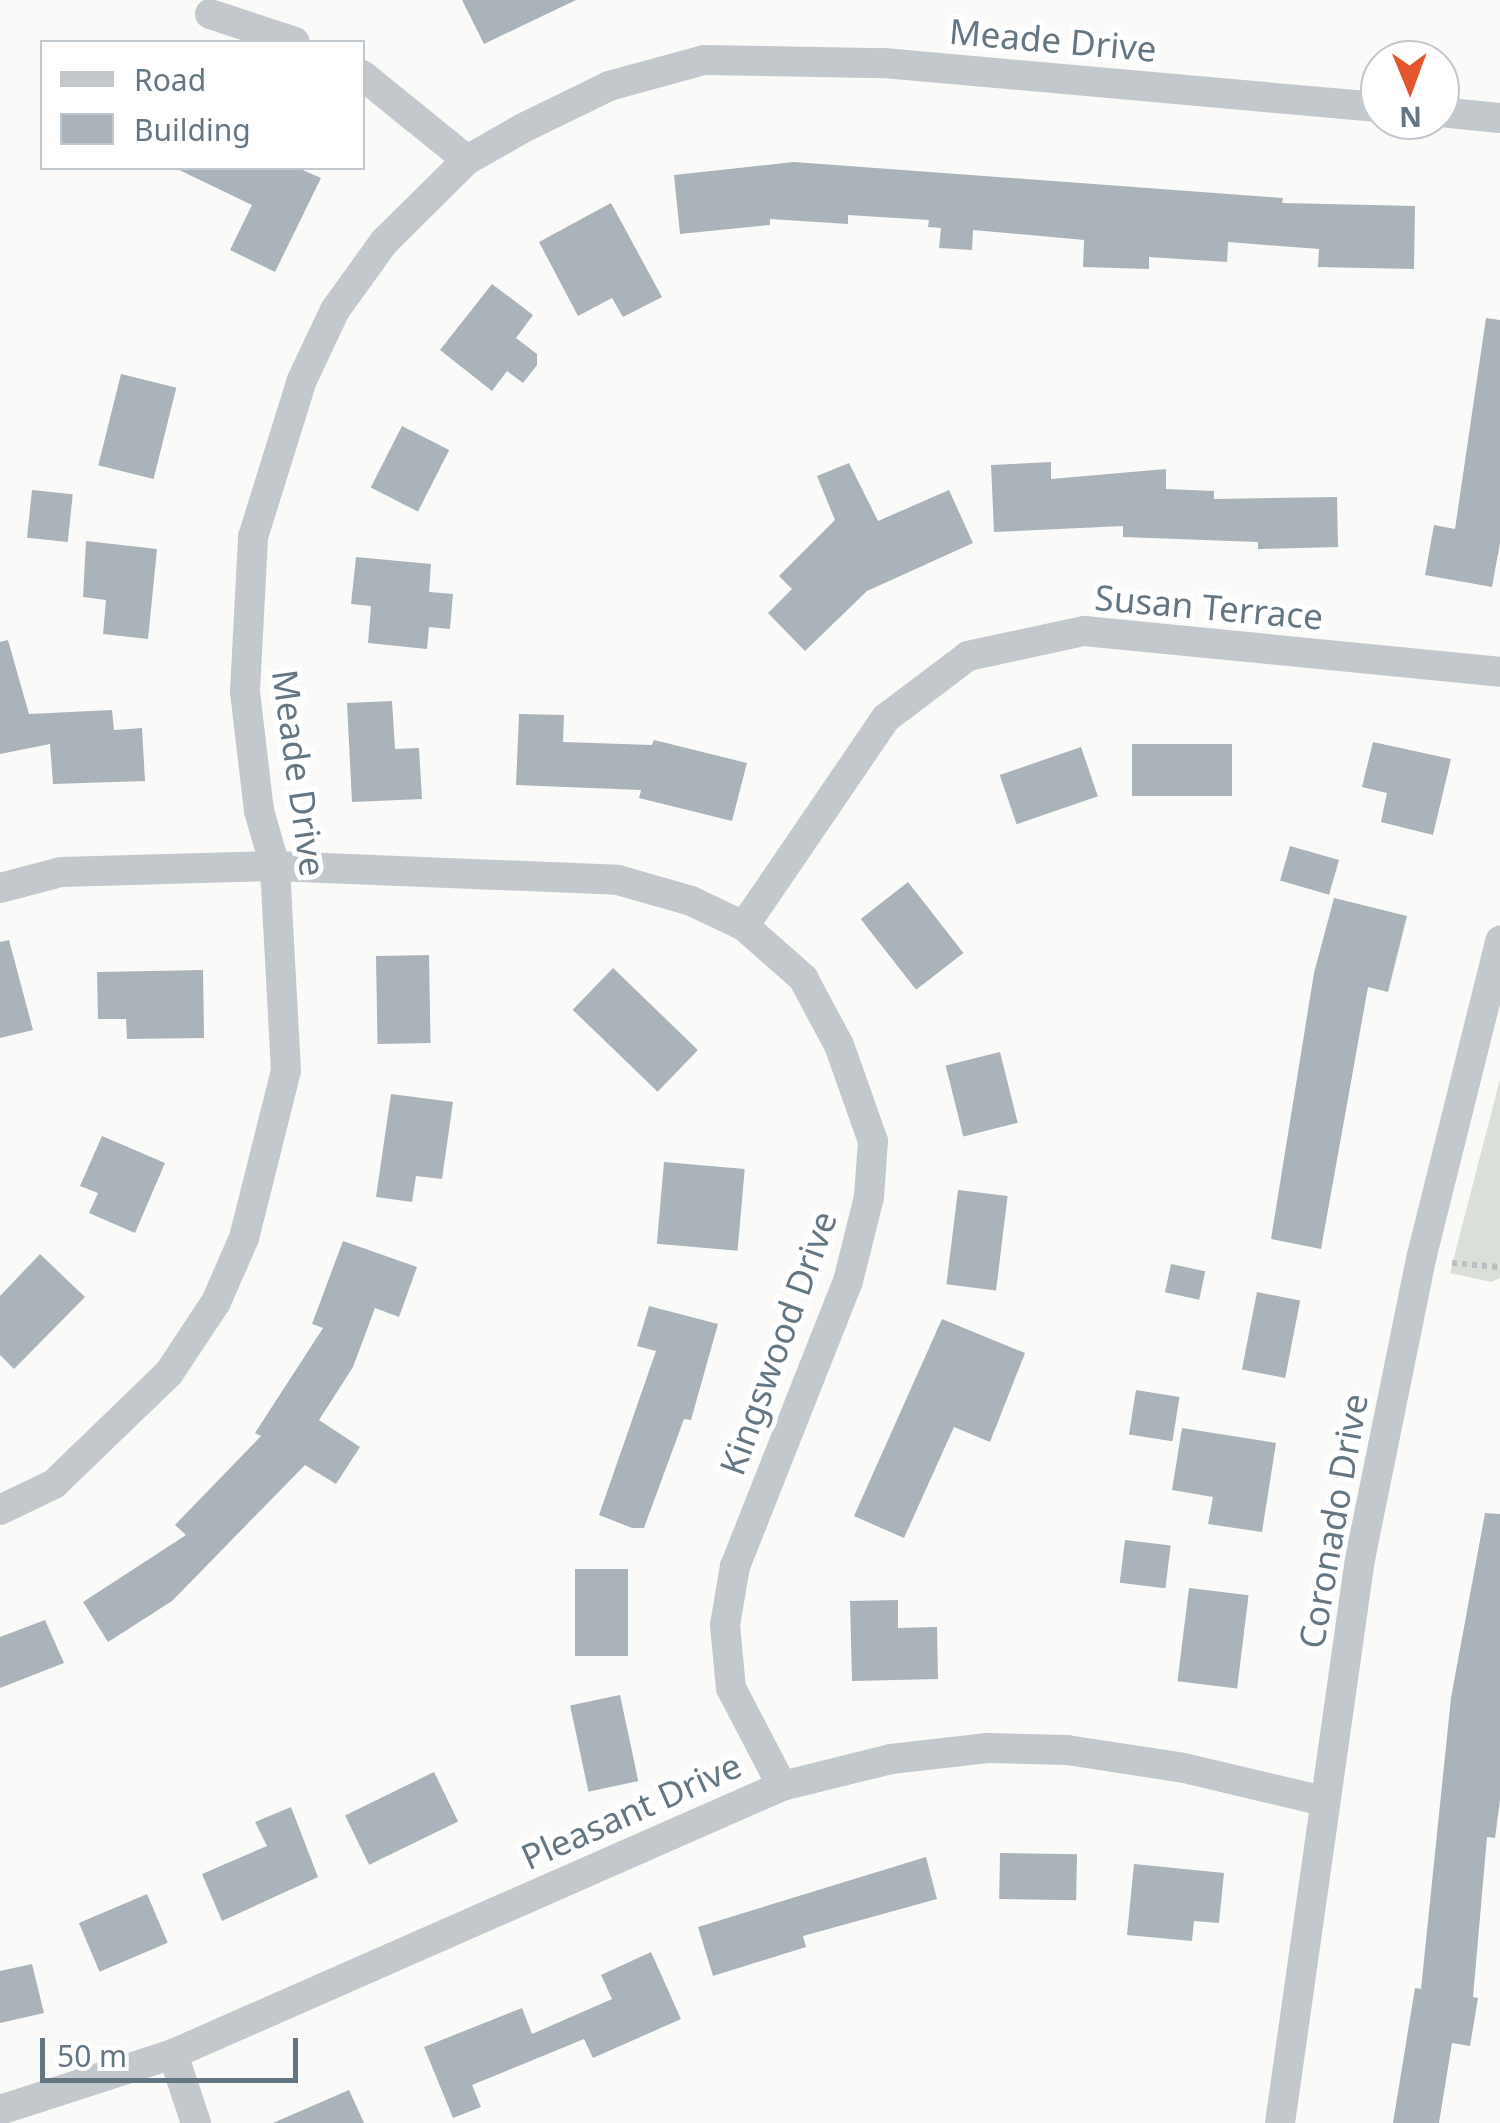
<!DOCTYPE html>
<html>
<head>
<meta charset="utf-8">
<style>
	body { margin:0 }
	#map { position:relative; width:1500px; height:2123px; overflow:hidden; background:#fafaf8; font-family:"Noto Sans",sans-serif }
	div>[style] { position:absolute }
	.green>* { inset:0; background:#dadfd7 }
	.building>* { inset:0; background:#aab3b9; transform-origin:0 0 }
	.path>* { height:6px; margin-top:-3px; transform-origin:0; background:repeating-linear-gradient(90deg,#bbbfc2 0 5px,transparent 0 10px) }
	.street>* { height:30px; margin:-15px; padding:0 15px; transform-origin:15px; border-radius:15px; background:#c3c8cc }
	span { translate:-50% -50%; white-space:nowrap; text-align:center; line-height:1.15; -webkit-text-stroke:10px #fff; paint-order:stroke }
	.street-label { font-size:35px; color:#657683 }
	.legend { position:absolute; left:40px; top:40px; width:325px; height:130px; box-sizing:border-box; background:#fff; border:2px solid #c1c8cd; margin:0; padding:12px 18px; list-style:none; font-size:30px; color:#657683 }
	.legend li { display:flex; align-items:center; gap:20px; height:50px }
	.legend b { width:50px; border:2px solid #c1c8cd }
	.north { position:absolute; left:1360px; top:40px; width:100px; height:100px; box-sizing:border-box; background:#fff; border:2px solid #c1c8cd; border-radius:50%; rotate:179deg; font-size:28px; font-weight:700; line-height:40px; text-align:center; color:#657683 }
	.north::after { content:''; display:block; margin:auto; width:35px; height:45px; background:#e4572e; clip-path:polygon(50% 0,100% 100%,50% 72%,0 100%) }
	.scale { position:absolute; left:40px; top:2038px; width:258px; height:45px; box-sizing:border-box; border:5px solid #657683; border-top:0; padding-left:12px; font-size:30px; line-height:35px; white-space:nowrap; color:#657683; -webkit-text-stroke:8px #fff; paint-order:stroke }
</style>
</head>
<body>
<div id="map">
	<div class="green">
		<div style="clip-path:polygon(1500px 1079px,1500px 1278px,1491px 1282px,1450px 1273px)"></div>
	</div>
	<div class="building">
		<div style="clip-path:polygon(462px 0,576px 0,484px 44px)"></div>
		<div style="clip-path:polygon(794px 162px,1283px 198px,1282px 203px,1415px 206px,1414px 269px,1318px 267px,1319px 249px,1228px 242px,1227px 262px,1149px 257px,1149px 269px,1083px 267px,1084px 240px,973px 230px,972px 250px,939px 248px,941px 228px,928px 227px,929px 220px,848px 215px,848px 224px,770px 219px,770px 225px,680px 234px,674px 175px)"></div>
		<div style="clip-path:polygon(175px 168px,298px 168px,321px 178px,275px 272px,230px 250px,252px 205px)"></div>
		<div style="clip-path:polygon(611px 203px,662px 297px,623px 317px,612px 298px,578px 316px,539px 242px)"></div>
		<div style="clip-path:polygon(492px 284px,533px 315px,516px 338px,537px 354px,537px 365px,523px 383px,507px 371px,492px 391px,440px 350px)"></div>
		<div style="clip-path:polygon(1486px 318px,1500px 320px,1500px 543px,1492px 587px,1425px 575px,1434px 525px,1455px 529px)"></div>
		<div style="left:121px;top:374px;width:57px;height:94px;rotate:14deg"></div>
		<div style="left:402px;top:426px;width:53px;height:69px;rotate:27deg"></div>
		<div style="clip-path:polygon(1051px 462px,1051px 479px,1166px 469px,1166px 489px,1214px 491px,1214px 499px,1337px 497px,1338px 547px,1258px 549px,1258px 542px,1123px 537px,1123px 526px,994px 532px,991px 465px)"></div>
		<div style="clip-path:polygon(849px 463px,878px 521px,949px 490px,973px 543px,867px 591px,805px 651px,768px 613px,792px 589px,779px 576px,835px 520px,817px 476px)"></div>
		<div style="left:32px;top:490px;width:41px;height:48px;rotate:6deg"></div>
		<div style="clip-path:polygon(86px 541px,157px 549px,148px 639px,103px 634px,106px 600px,83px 597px)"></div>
		<div style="clip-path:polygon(356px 557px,431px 564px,429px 592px,453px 594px,450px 629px,429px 627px,427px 649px,368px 643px,371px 606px,351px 604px)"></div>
		<div style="clip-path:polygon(8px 640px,29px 714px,112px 710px,114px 730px,142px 728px,145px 781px,53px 784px,50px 744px,0 754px,0 642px)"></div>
		<div style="clip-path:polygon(392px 701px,395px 749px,419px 748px,422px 799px,352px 802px,347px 703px)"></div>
		<div style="clip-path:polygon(519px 714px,564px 715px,563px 742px,652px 745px,654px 740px,747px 763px,732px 821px,639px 798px,641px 790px,516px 785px)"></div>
		<div style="clip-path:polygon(1373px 742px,1451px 759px,1433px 835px,1381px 822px,1387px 793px,1362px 787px)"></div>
		<div style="left:1232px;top:744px;width:52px;height:100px;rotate:90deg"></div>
		<div style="left:1081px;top:747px;width:52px;height:86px;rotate:71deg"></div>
		<div style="left:1290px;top:846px;width:51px;height:36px;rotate:16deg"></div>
		<div style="left:908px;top:882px;width:90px;height:60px;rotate:52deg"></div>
		<div style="clip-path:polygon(1334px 898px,1407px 916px,1388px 992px,1368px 987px,1321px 1249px,1271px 1239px,1314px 973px)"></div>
		<div style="clip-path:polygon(9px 940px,33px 1030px,0 1038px,0 942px)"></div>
		<div style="left:429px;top:955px;width:88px;height:53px;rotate:89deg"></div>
		<div style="left:613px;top:968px;width:118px;height:58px;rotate:44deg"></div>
		<div style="clip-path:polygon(203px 970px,204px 1038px,127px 1039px,126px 1019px,98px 1019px,97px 972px)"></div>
		<div style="left:1000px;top:1052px;width:73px;height:56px;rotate:76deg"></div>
		<div style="clip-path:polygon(391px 1094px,453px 1102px,442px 1179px,416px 1176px,412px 1202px,376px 1197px)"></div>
		<div style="clip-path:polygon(102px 1136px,165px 1163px,135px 1233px,89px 1213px,98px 1193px,80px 1186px)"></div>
		<div style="left:664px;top:1162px;width:81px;height:82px;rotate:5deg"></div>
		<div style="left:958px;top:1190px;width:50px;height:95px;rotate:7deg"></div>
		<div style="clip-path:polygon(343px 1241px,417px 1267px,399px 1317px,375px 1308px,353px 1367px,319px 1420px,360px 1447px,336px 1484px,305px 1465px,172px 1601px,108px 1642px,83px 1602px,186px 1535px,175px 1525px,261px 1436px,255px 1433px,323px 1328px,312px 1324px)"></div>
		<div style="clip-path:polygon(40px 1254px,85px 1297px,14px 1369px,0 1355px,0 1296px)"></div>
		<div style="left:1171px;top:1264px;width:35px;height:29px;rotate:12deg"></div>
		<div style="left:1257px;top:1292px;width:44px;height:79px;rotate:11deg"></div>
		<div style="clip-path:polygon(649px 1306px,718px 1324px,691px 1420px,684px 1419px,644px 1528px,632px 1528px,599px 1515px,656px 1351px,637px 1346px)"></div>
		<div style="clip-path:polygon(942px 1319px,1025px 1353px,990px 1442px,954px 1427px,904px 1538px,854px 1516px)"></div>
		<div style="left:1136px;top:1390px;width:44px;height:45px;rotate:9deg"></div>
		<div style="clip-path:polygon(1182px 1428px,1276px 1443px,1262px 1532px,1208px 1524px,1213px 1497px,1172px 1490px)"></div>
		<div style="clip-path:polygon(1485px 1513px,1500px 1514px,1500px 1800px,1495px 1838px,1487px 1837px,1473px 1997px,1478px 1998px,1470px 2046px,1452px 2043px,1439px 2123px,1393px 2123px,1415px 1988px,1421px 1989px,1451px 1698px)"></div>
		<div style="left:1125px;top:1540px;width:46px;height:43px;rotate:7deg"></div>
		<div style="left:575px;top:1569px;width:53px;height:87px"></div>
		<div style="left:1189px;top:1588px;width:60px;height:94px;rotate:7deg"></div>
		<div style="clip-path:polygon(898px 1600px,898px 1628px,937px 1627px,938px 1679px,852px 1681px,850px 1601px)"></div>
		<div style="clip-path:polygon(45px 1620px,64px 1663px,0 1688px,0 1637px)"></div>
		<div style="left:620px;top:1695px;width:88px;height:51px;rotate:78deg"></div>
		<div style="left:434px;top:1772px;width:55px;height:99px;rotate:64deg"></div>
		<div style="clip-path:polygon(291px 1807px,318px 1877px,222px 1921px,202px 1874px,267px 1846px,255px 1822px)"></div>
		<div style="left:1000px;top:1853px;width:77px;height:46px;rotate:1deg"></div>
		<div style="clip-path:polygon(926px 1857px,937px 1899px,803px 1936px,806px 1947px,713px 1976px,698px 1927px)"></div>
		<div style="clip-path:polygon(1134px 1864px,1224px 1873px,1219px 1923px,1194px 1921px,1192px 1941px,1127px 1935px)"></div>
		<div style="left:147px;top:1894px;width:53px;height:74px;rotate:67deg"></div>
		<div style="clip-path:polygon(651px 1952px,681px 2019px,593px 2058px,584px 2039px,472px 2085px,481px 2107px,453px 2118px,424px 2047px,522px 2008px,532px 2034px,612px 1999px,601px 1975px)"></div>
		<div style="clip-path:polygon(32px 1964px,44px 2013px,0 2023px,0 1971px)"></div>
		<div style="clip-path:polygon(349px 2090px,364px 2123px,273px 2123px)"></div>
	</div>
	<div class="path">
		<div style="left:1452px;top:1263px;width:48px;rotate:4.8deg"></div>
	</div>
	<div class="street">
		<div style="left:210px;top:14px;width:89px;rotate:18.2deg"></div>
		<div style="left:362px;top:75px;width:135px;rotate:39deg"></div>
		<div style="left:1440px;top:112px;width:60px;rotate:5.7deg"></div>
		<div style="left:0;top:888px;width:63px;rotate:-14.7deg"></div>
		<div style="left:61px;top:872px;width:214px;rotate:-1.6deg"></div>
		<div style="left:275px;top:866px;width:343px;rotate:2.3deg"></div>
		<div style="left:618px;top:880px;width:76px;rotate:16deg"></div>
		<div style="left:691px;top:901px;width:59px;rotate:25.3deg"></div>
		<div style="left:744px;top:926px;width:79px;rotate:41.4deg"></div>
		<div style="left:803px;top:978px;width:76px;rotate:61.8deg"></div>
		<div style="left:839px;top:1045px;width:102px;rotate:70.5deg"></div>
		<div style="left:873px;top:1141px;width:56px;rotate:94.1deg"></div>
		<div style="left:869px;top:1197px;width:87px;rotate:104deg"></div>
		<div style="left:848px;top:1281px;width:307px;rotate:111.6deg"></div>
		<div style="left:735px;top:1566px;width:60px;rotate:99.6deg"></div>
		<div style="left:725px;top:1625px;width:63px;rotate:84.6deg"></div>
		<div style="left:731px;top:1688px;width:110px;rotate:62.5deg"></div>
		<div style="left:744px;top:926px;width:252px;rotate:-55.7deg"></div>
		<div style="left:886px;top:718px;width:103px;rotate:-37.1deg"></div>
		<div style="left:968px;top:656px;width:119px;rotate:-12.2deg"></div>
		<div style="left:1084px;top:631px;width:418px;rotate:5.6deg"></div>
		<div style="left:0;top:1510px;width:60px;rotate:-25.7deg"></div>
		<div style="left:54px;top:1484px;width:160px;rotate:-44deg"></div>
		<div style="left:169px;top:1373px;width:85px;rotate:-56.5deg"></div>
		<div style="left:216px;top:1302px;width:70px;rotate:-66.4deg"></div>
		<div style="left:244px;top:1238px;width:172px;rotate:-75.9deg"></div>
		<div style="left:286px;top:1071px;width:205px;rotate:-93.1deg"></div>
		<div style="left:275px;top:866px;width:57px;rotate:-106.2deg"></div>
		<div style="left:259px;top:811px;width:121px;rotate:-96.7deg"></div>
		<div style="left:245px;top:691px;width:154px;rotate:-87deg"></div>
		<div style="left:253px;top:537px;width:164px;rotate:-72.7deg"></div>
		<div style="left:302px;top:380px;width:77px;rotate:-64.8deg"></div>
		<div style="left:335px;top:310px;width:84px;rotate:-54.2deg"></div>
		<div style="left:384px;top:242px;width:117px;rotate:-44.7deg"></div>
		<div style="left:467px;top:160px;width:64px;rotate:-29.7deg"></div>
		<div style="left:523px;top:128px;width:96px;rotate:-26deg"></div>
		<div style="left:609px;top:86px;width:98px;rotate:-15.3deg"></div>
		<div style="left:704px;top:60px;width:180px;rotate:1deg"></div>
		<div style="left:884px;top:63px;width:498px;rotate:5.1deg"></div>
		<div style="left:173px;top:2054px;width:73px;rotate:71.6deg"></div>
		<div style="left:0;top:2110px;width:182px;rotate:-17.9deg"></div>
		<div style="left:173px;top:2054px;width:665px;rotate:-23.75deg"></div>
		<div style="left:782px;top:1786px;width:112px;rotate:-13.9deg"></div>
		<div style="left:891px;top:1759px;width:97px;rotate:-6.5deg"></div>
		<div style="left:987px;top:1748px;width:80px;rotate:1.4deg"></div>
		<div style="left:1067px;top:1750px;width:118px;rotate:8.7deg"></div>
		<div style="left:1184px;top:1768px;width:144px;rotate:13.3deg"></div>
		<div style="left:1280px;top:2123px;width:570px;rotate:-81.93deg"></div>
		<div style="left:1360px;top:1559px;width:310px;rotate:-78.5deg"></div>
		<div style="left:1422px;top:1255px;width:324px;rotate:-76deg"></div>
	</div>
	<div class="street-label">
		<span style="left:1053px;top:40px;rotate:5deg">Meade Drive</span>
		<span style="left:1209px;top:607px;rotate:5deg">Susan Terrace</span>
		<span style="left:299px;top:773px;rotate:82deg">Meade Drive</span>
		<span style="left:778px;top:1343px;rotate:-70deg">Kingswood Drive</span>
		<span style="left:1333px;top:1521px;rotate:-80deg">Coronado Drive</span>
		<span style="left:631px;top:1811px;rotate:-24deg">Pleasant Drive</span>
	</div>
	<ul class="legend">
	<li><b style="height:12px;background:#c3c8cc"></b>Road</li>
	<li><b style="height:28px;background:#aab3b9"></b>Building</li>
	</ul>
	<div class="north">N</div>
	<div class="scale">50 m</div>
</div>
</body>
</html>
